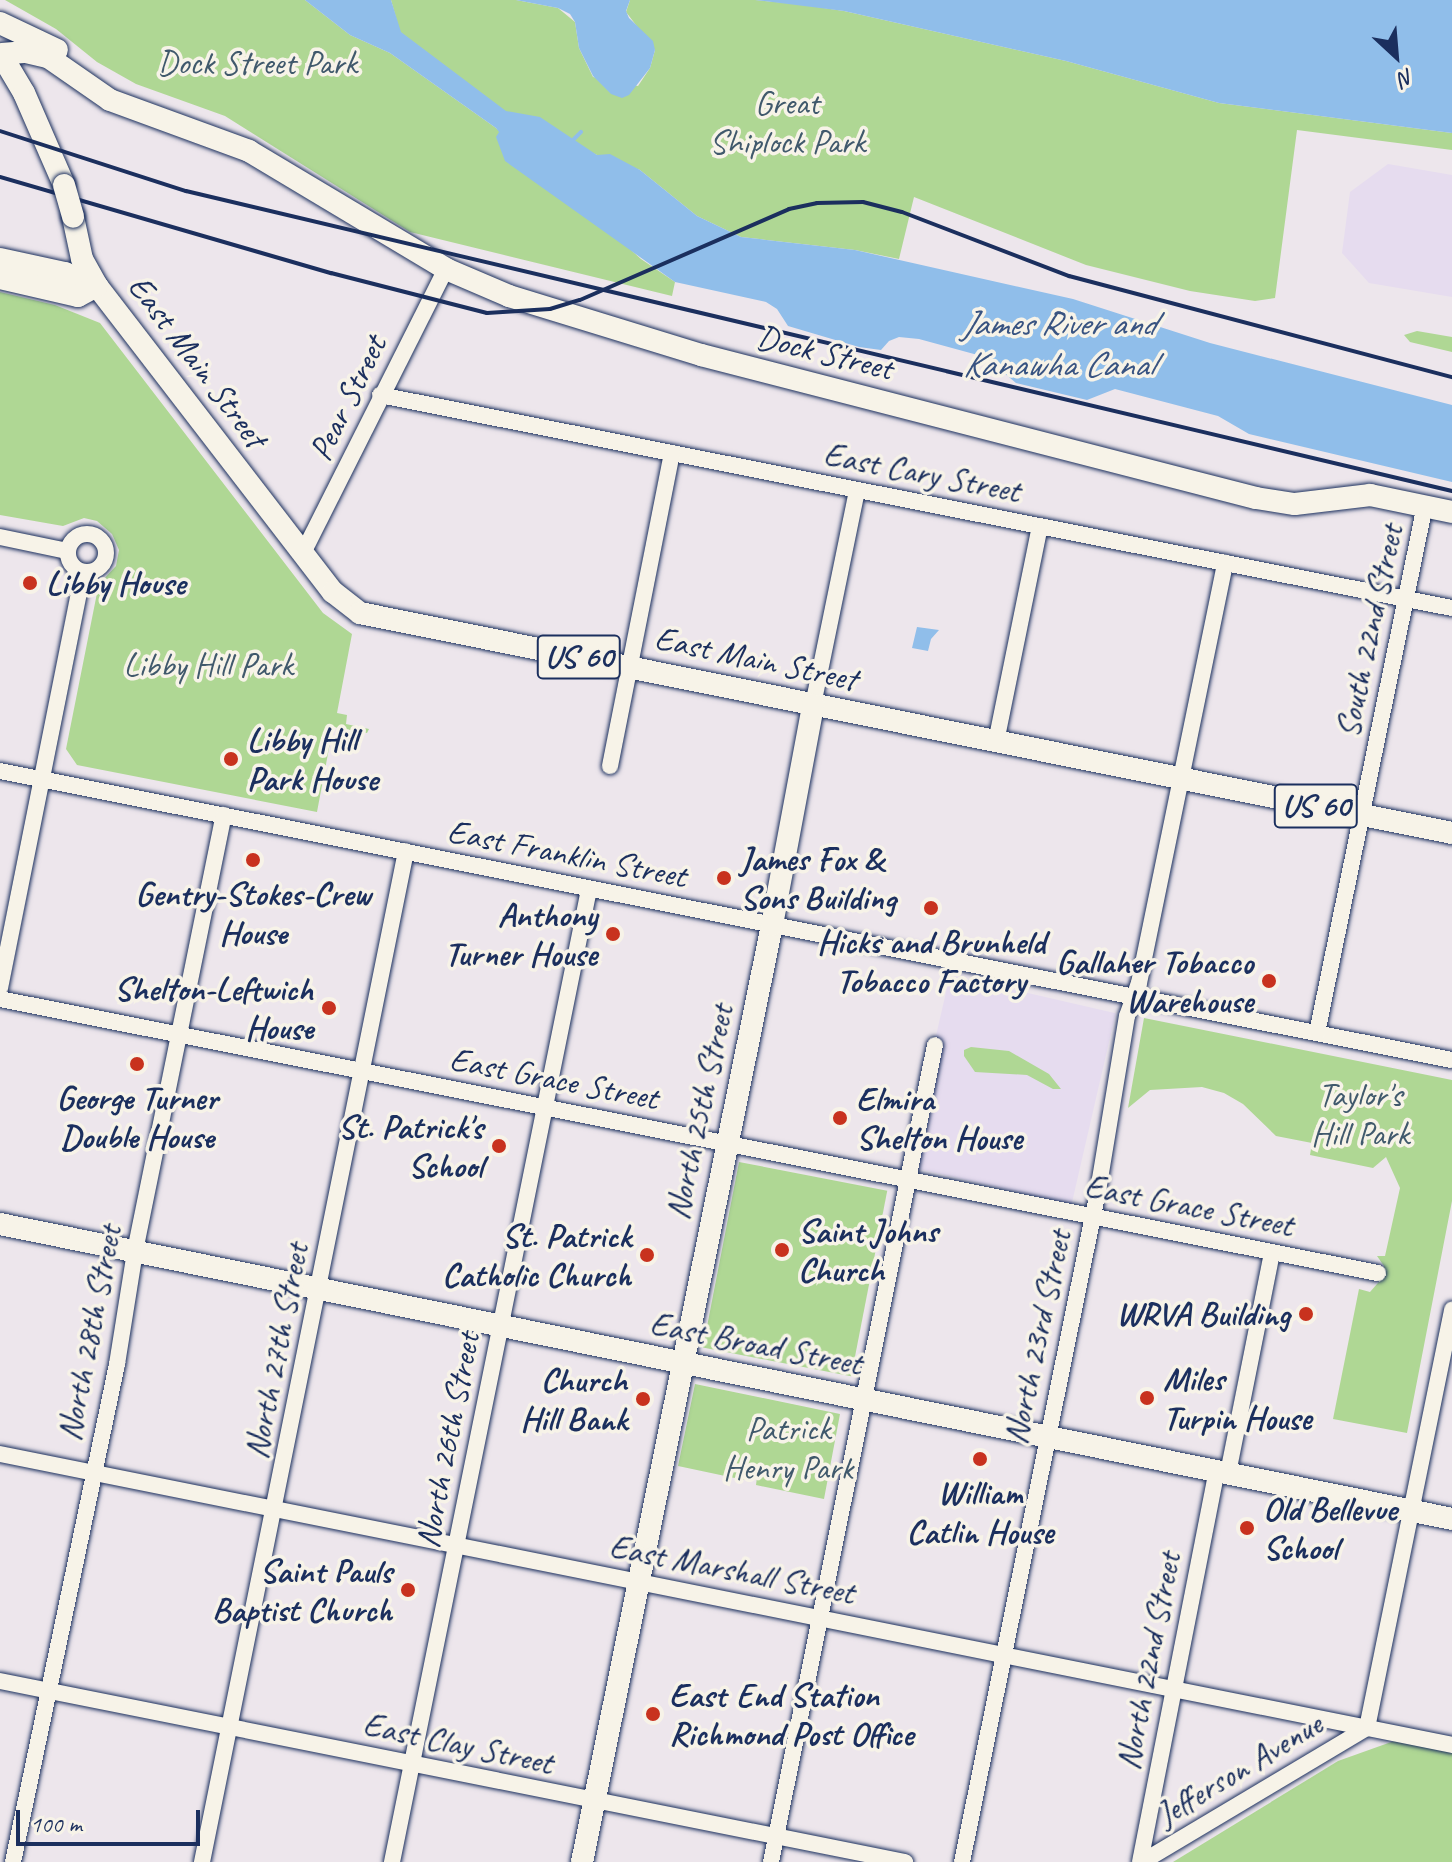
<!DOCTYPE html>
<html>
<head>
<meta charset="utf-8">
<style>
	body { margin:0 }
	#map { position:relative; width:1452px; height:1862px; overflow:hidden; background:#ede6ec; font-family:Caveat,sans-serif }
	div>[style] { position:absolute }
	.built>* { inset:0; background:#e6dcef; transform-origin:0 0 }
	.green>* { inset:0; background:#afd794; transform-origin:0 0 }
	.water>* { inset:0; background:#90beea }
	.stream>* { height:4px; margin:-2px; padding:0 2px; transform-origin:2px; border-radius:2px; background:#90beea }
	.roads { filter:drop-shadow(0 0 2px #1b2f5e) drop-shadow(0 0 2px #1b2f5e) }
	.minor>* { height:16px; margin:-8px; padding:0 8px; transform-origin:8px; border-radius:8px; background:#f7f3e8 }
	.minor>.ring { margin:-8px; padding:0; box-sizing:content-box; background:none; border:16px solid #f7f3e8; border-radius:50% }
	.major>* { height:22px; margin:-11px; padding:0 11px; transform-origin:11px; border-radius:11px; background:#f7f3e8 }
	.rail>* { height:4px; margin:-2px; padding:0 2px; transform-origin:2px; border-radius:2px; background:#1b2f5e }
	.bridges { filter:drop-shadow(0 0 2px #1b2f5e) drop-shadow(0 0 2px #1b2f5e) }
	.major-bridge>* { height:22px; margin:-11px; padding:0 11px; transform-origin:11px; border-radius:11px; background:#f7f3e8 }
	.dots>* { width:22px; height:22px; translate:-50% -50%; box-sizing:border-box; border:4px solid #f7f3e8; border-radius:50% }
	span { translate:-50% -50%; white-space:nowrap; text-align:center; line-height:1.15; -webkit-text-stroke:7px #f7f3e8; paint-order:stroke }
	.shield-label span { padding:2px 6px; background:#f7f3e8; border:2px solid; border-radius:6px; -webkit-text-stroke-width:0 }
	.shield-label { font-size:32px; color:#1b2f5e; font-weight:700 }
	.park-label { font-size:34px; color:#40596c }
	.street-label { font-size:34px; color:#1b2f5e }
	.poi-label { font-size:34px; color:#1b2f5e; font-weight:700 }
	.left { translate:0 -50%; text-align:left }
	.right { translate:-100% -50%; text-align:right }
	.water-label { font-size:36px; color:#385381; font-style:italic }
	.north { position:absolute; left:1356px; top:16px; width:80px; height:80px; -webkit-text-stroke:6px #f7f3e8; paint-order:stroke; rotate:154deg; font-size:22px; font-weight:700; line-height:32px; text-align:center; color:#1b2f5e }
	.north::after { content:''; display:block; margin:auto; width:28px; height:36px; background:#1b2f5e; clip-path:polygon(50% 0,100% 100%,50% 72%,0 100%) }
	.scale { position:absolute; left:16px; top:1810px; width:184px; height:36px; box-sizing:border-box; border:4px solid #1b2f5e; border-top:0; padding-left:10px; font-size:24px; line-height:28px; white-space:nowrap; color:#1b2f5e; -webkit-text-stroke:6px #f7f3e8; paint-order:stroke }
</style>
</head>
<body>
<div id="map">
	<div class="built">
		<div style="clip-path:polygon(1388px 164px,1452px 175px,1452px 297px,1369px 283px,1342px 253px,1350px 192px)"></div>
		<div style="left:950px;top:975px;width:170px;height:196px;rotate:13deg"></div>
	</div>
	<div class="green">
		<div style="clip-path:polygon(5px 0,305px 0,350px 35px,390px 53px,496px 128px,641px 259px,675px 282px,672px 296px,410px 232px,225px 116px,136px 84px,97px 62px,56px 29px)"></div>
		<div style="clip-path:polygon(391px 0,516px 0,558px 8px,575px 22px,579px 48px,593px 77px,638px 86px,650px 68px,655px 50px,626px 12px,630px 0,755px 0,797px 4px,844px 11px,1066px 61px,1219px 103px,1452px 133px,1452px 150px,1297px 130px,1275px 298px,1255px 301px,1190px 291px,1086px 265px,914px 197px,899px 259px,855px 250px,741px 237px,697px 216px,640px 170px,597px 155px,506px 112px,400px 32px)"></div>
		<div style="clip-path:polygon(0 292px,55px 305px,100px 323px,323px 613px,352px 634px,337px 713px,347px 715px,346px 724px,369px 729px,367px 733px,333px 727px,317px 812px,77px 765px,66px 749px,97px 593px,100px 583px,116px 566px,119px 550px,112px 534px,97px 521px,84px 518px,63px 526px,0 515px)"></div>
		<div style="clip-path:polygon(1417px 331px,1452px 337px,1452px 352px,1410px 342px,1404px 335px)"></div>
		<div style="clip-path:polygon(1144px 1018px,1452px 1080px,1452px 1201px,1407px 1433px,1333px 1419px,1359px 1289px,1370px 1292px,1384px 1276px,1384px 1266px,1377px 1256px,1385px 1256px,1400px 1188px,1386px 1157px,1373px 1168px,1310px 1155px,1312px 1143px,1276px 1136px,1243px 1104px,1224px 1093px,1202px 1087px,1150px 1090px,1128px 1108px)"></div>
		<div style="clip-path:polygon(971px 1047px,1009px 1051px,1049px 1074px,1061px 1089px,1053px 1089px,1027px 1075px,975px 1072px,964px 1056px,964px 1050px)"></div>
		<div style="left:739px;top:1162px;width:151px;height:189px;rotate:11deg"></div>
		<div style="clip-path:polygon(695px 1384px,840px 1414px,824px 1499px,756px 1485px,757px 1477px,747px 1474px,744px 1480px,678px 1466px)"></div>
		<div style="clip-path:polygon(1408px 1736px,1452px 1745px,1452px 1862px,1173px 1862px,1338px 1761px)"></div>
	</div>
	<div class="water">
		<div style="clip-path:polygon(305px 0,391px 0,401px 32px,506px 111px,540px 117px,597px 155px,610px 154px,640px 170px,697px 216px,741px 237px,855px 250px,1073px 299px,1210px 343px,1452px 405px,1452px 482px,1249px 434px,1218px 416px,1115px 389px,1087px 400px,1016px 383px,985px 357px,919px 339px,899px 337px,889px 341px,881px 350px,859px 347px,788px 326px,777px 309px,766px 302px,675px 282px,505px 161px,496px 137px,499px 132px,496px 128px,390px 53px,350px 35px)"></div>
		<div style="clip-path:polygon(516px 0,630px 0,626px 11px,629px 18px,653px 41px,655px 50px,650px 68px,629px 95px,622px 98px,611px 94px,593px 76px,579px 48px,575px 22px,570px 14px,558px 8px)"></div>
		<div style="clip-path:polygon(755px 0,1452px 0,1452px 133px,1219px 103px,1066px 61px,844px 11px)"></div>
		<div style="clip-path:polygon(917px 627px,939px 630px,931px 639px,928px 651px,912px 648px)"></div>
	</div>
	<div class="stream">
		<div style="left:574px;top:139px;width:10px;rotate:-45deg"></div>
	</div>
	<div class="roads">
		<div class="minor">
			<div style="left:380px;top:395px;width:1093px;rotate:11.24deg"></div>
			<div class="ring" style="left:68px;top:534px;width:22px;height:22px"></div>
			<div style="left:0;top:537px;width:68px;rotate:11.8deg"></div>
			<div style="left:303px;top:553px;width:318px;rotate:-63.3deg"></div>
			<div style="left:813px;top:705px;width:219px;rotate:-78.4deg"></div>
			<div style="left:996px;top:742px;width:220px;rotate:-78.5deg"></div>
			<div style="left:610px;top:766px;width:319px;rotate:-78.8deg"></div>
			<div style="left:0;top:771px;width:1480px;rotate:11.26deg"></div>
			<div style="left:0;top:988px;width:424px;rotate:-78.7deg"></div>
			<div style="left:0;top:999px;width:1405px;rotate:11.25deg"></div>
			<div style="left:1317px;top:1033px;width:539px;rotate:-78.44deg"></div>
			<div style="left:0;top:1454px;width:1481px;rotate:11.33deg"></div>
			<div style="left:1228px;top:1473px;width:225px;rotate:-78.7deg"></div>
			<div style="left:0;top:1681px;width:923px;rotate:11.31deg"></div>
			<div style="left:1367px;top:1728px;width:427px;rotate:-78.5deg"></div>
			<div style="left:13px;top:1862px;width:509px;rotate:-78.2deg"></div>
			<div style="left:117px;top:1364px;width:114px;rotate:-80.9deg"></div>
			<div style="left:135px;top:1251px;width:445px;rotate:-78.5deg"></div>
			<div style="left:202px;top:1862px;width:1031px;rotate:-78.59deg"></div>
			<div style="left:392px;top:1862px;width:993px;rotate:-78.55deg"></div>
			<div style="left:771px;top:1862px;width:833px;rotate:-78.65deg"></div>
			<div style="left:962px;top:1862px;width:685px;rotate:-78.54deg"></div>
			<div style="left:1098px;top:1191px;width:177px;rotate:-80.6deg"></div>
			<div style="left:1127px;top:1016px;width:35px;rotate:-70deg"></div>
			<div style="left:1139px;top:983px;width:429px;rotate:-78.4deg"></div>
			<div style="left:1140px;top:1862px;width:399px;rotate:-78.9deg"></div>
			<div style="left:1142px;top:1862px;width:262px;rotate:-30.8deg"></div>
		</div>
		<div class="major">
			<div style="left:0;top:23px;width:63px;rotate:25.3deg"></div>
			<div style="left:2px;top:54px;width:24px;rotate:-5deg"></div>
			<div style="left:26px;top:52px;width:23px;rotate:13deg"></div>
			<div style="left:48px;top:57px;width:75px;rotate:34.7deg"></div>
			<div style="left:110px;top:100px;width:148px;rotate:20.1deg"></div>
			<div style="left:249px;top:151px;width:230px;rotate:30.9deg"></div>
			<div style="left:446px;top:269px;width:69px;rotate:23.2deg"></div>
			<div style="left:509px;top:296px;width:201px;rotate:17.1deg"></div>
			<div style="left:701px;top:355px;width:573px;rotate:14.45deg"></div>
			<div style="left:1256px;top:498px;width:39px;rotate:9deg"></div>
			<div style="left:1295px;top:504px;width:76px;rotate:-6.8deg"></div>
			<div style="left:1370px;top:495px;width:84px;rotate:11.7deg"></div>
			<div style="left:2px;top:56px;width:43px;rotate:59.3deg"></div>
			<div style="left:24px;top:93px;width:100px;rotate:66.5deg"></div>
			<div style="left:73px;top:217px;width:43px;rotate:77.9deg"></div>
			<div style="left:82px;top:259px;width:31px;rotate:61deg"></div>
			<div style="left:97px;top:286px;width:386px;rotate:52.4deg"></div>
			<div style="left:333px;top:592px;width:34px;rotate:38deg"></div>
			<div style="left:360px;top:613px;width:1114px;rotate:11.39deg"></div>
			<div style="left:0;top:259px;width:66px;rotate:12.2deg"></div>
			<div style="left:65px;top:273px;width:35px;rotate:22deg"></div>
			<div style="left:0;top:278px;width:80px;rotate:13deg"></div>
			<div style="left:78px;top:296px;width:21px;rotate:-28deg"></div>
			<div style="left:0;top:1224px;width:1482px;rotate:11.48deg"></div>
			<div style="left:582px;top:1862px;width:956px;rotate:-78.54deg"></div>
			<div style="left:772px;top:925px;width:224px;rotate:-79.4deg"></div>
		</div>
	</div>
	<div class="rail">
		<div style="left:0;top:131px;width:195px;rotate:17.9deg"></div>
		<div style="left:186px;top:191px;width:1301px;rotate:13.33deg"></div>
		<div style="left:0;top:177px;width:345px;rotate:16.2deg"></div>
		<div style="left:331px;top:273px;width:161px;rotate:14.4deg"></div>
		<div style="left:487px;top:313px;width:63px;rotate:-3.6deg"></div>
		<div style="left:550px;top:309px;width:31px;rotate:-17deg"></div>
		<div style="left:580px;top:300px;width:228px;rotate:-23.5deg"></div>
		<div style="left:789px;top:209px;width:29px;rotate:-12deg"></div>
		<div style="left:817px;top:203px;width:46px;rotate:-1.2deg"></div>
		<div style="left:863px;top:202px;width:40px;rotate:14.4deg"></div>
		<div style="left:902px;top:212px;width:179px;rotate:21deg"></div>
		<div style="left:1069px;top:276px;width:396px;rotate:14.8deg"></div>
	</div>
	<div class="bridges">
		<div class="major-bridge">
			<div style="left:64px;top:185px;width:33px;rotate:74deg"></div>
		</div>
	</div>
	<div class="dots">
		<div style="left:30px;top:583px;background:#c8321e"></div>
		<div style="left:231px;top:759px;background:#c8321e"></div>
		<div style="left:253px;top:860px;background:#c8321e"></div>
		<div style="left:724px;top:878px;background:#c8321e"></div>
		<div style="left:931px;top:908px;background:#c8321e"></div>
		<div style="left:613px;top:934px;background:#c8321e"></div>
		<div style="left:1269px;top:981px;background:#c8321e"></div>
		<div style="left:329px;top:1008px;background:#c8321e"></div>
		<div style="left:137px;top:1064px;background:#c8321e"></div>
		<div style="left:840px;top:1118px;background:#c8321e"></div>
		<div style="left:499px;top:1146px;background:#c8321e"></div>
		<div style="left:782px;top:1250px;background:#c8321e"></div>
		<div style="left:647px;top:1255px;background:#c8321e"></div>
		<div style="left:1306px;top:1314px;background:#c8321e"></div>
		<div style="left:1147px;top:1398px;background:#c8321e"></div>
		<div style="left:643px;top:1399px;background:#c8321e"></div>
		<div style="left:980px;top:1459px;background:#c8321e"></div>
		<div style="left:1247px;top:1528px;background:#c8321e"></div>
		<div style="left:408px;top:1590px;background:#c8321e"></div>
		<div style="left:653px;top:1714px;background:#c8321e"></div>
	</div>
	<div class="shield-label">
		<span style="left:579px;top:657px">US 60</span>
		<span style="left:1316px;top:806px">US 60</span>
	</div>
	<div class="park-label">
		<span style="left:257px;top:63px">Dock Street Park</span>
		<span style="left:787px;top:122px">Great<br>Shiplock Park</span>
		<span style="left:208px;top:665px">Libby Hill Park</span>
		<span style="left:1360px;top:1114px">Taylor's<br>Hill Park</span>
		<span style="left:788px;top:1448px">Patrick<br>Henry Park</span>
	</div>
	<div class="street-label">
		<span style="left:825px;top:352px;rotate:14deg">Dock Street</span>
		<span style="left:198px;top:361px;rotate:53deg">East Main Street</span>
		<span style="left:347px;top:398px;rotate:-64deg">Pear Street</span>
		<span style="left:922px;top:472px;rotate:11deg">East Cary Street</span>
		<span style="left:1369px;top:631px;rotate:-78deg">South 22nd Street</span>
		<span style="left:756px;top:658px;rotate:12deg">East Main Street</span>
		<span style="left:567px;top:853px;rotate:11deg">East Franklin Street</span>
		<span style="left:554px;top:1078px;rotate:11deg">East Grace Street</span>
		<span style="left:699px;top:1112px;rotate:-78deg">North 25th Street</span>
		<span style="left:1189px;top:1205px;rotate:11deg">East Grace Street</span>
		<span style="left:89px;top:1333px;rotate:-79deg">North 28th Street</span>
		<span style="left:1037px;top:1337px;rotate:-78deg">North 23rd Street</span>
		<span style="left:756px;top:1343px;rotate:11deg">East Broad Street</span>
		<span style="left:276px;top:1351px;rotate:-79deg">North 27th Street</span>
		<span style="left:447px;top:1440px;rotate:-79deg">North 26th Street</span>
		<span style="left:732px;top:1569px;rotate:11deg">East Marshall Street</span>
		<span style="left:1148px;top:1661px;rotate:-79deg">North 22nd Street</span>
		<span style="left:458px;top:1743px;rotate:12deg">East Clay Street</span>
		<span style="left:1239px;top:1769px;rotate:-31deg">Jefferson Avenue</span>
	</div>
	<div class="poi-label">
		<span class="left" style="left:46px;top:583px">Libby House</span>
		<span class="left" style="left:247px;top:759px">Libby Hill<br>Park House</span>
		<span class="left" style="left:740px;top:878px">James Fox &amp;<br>Sons Building</span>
		<span style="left:253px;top:913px">Gentry-Stokes-Crew<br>House</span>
		<span class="right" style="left:597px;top:934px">Anthony<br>Turner House</span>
		<span style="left:931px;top:961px">Hicks and Brunheld<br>Tobacco Factory</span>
		<span class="right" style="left:1253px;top:981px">Gallaher Tobacco<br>Warehouse</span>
		<span class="right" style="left:313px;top:1008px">Shelton-Leftwich<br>House</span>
		<span style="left:137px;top:1117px">George Turner<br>Double House</span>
		<span class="left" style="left:856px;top:1118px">Elmira<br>Shelton House</span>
		<span class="right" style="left:483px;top:1146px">St. Patrick's<br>School</span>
		<span class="left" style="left:798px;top:1250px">Saint Johns<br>Church</span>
		<span class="right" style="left:631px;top:1255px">St. Patrick<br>Catholic Church</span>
		<span class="right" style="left:1290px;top:1314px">WRVA Building</span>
		<span class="left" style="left:1163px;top:1398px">Miles<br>Turpin House</span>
		<span class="right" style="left:627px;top:1399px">Church<br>Hill Bank</span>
		<span style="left:980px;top:1512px">William<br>Catlin House</span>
		<span class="left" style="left:1263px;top:1528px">Old Bellevue<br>School</span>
		<span class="right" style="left:392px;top:1590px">Saint Pauls<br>Baptist Church</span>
		<span class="left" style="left:669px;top:1714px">East End Station<br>Richmond Post Office</span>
	</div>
	<div class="water-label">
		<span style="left:1058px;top:344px">James River and<br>Kanawha Canal</span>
	</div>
	<div class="north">N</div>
	<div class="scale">100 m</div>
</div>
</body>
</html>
